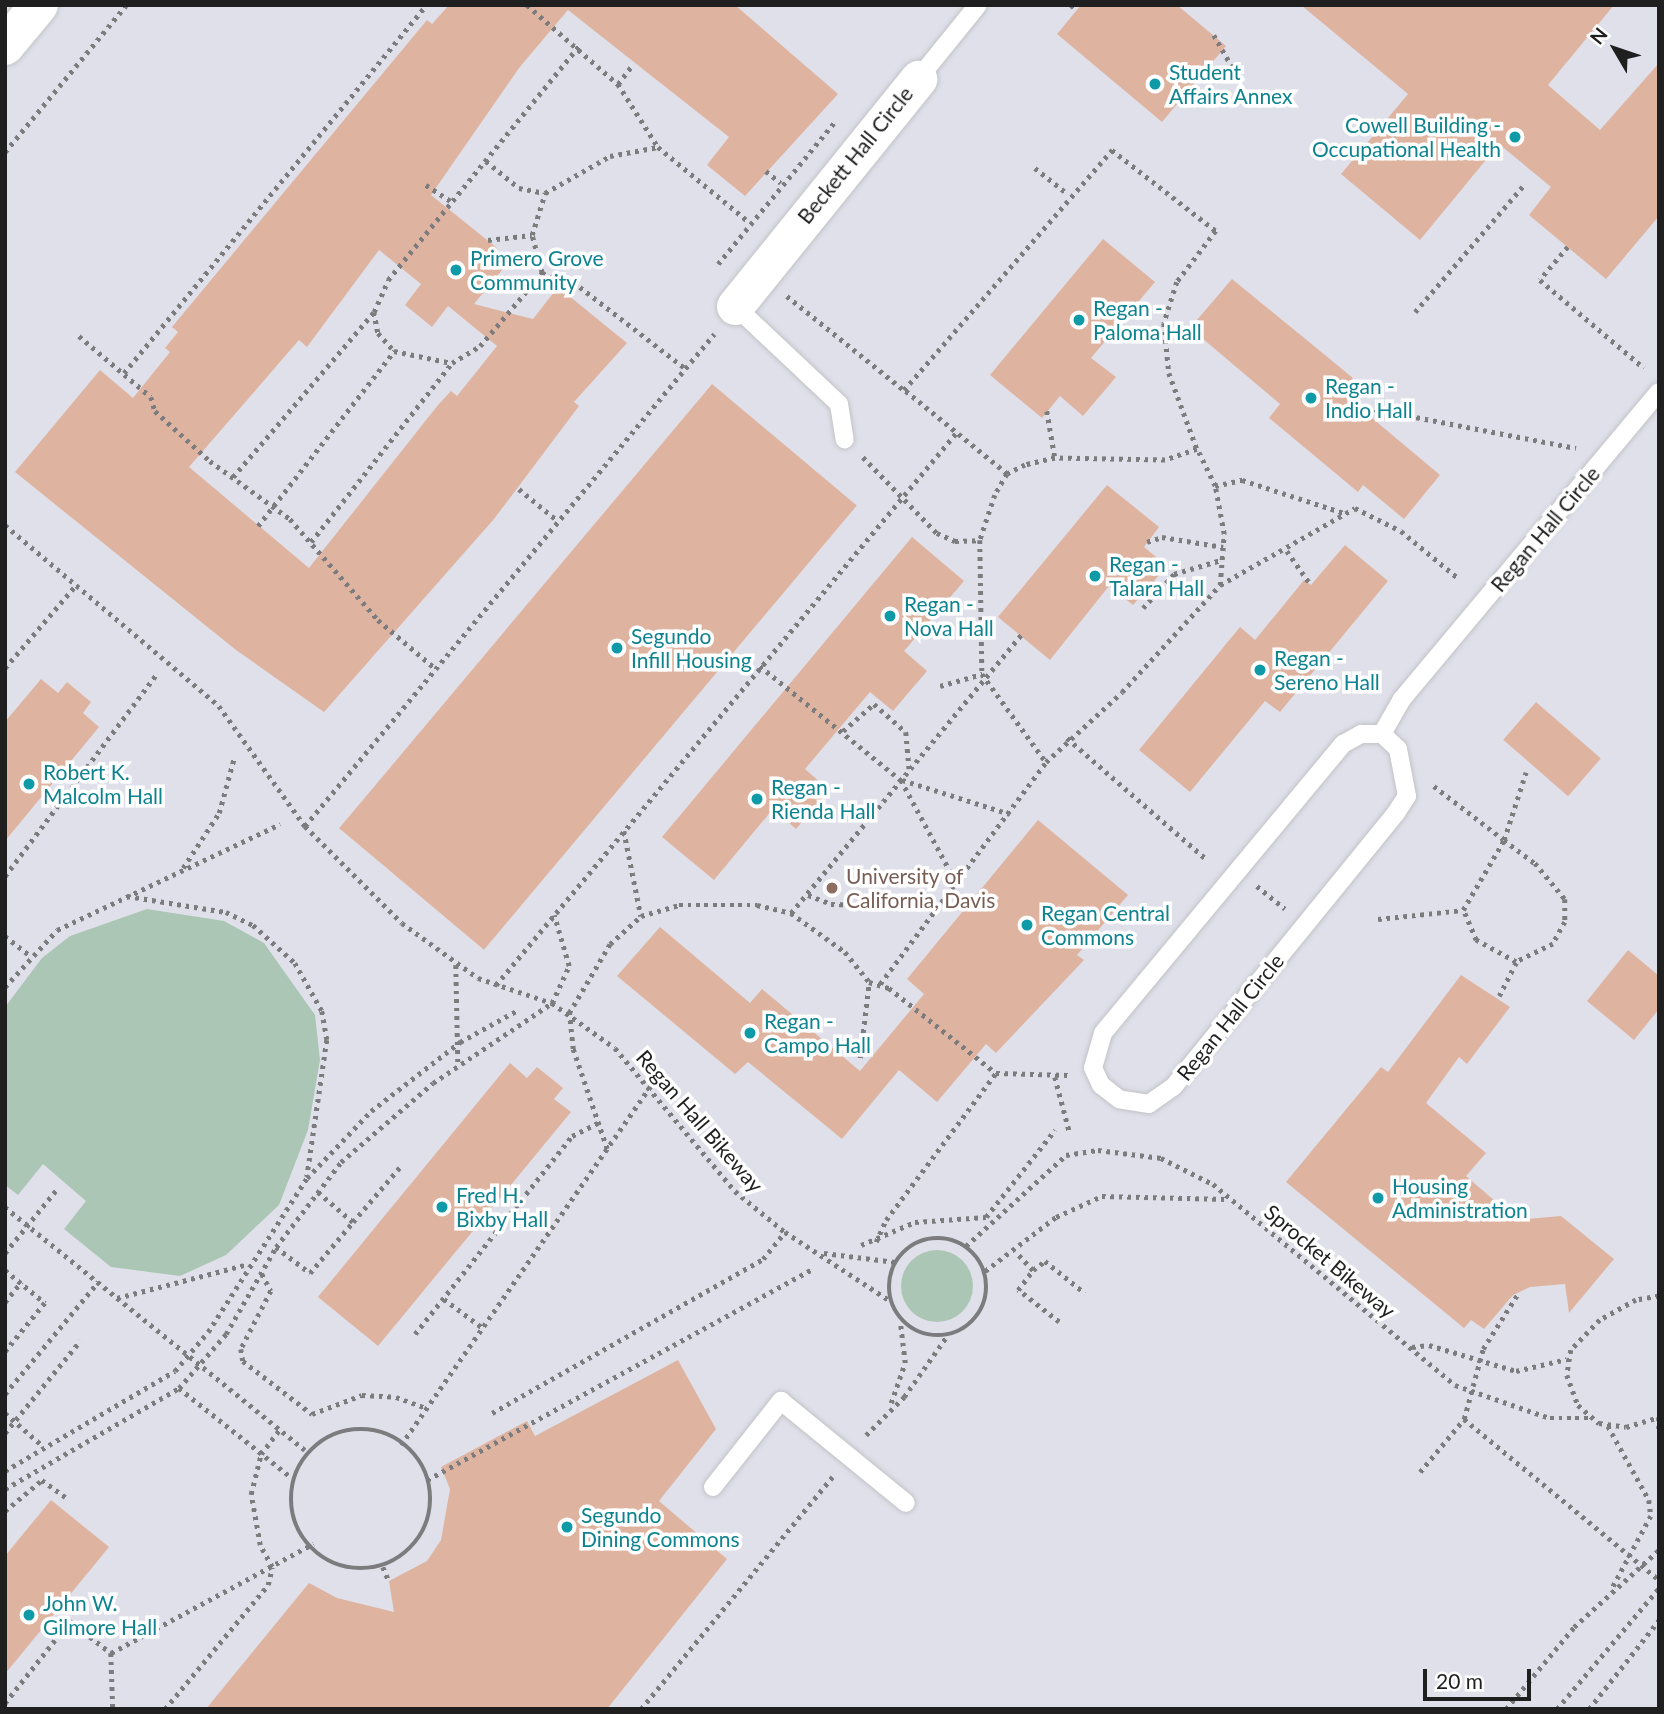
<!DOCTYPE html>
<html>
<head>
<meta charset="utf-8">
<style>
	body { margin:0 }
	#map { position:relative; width:1664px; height:1714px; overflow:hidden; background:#ebebef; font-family:Lato,sans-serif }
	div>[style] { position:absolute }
	.built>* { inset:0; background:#e0e0eb }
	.green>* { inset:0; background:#abc6b5 }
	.round { border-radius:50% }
	.building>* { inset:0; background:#deb4a0; transform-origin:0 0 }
	.path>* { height:4.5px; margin-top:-2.25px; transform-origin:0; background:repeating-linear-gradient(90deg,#7c7c7e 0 3.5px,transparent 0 8.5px) }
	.path>.ring { margin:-2.25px; padding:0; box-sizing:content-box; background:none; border:4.5px solid #7c7c7e; border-radius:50% }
	.roads { filter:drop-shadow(0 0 2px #c2c2c6) drop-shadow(0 0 2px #c2c2c6) }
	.service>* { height:18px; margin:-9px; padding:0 9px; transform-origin:9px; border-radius:9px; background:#fff }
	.minor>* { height:37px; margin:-18.5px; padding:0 18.5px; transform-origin:18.5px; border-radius:18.5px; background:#fff }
	.secondary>* { height:38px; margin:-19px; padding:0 19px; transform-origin:19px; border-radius:19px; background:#fff }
	.dots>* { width:19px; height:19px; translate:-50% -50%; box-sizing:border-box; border:4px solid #fff; border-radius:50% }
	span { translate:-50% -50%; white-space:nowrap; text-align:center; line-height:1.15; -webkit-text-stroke:7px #fff; paint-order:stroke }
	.culture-label { font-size:21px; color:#0d838f }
	.left { translate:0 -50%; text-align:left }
	.right { translate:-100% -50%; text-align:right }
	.street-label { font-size:21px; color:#1f1f20 }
	.education-label { font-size:21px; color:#785e54 }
	.frame { position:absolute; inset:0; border:7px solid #1f1f20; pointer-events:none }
	.north { position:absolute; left:1580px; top:14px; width:70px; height:70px; -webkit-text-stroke:5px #fff; paint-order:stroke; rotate:309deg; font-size:19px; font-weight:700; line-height:28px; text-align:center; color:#1f1f20 }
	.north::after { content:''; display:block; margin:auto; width:24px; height:32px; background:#1f1f20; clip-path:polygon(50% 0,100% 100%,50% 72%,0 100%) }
	.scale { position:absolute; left:1423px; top:1669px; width:108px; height:32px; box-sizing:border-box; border:4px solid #1f1f20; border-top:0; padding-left:9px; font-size:21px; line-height:24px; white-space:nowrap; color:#1f1f20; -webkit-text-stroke:5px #fff; paint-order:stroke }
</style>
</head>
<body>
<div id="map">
	<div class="built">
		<div style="clip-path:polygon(56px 5px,1659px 5px,1659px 1709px,5px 1709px,5px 67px)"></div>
	</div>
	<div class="green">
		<div style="clip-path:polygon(147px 909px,224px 921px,264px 943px,315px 1015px,320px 1060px,308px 1130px,279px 1205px,226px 1255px,180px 1276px,111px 1267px,64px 1229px,86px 1201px,43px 1164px,18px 1195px,5px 1185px,5px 1007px,42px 958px,70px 936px)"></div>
		<div class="round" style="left:901px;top:1250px;width:72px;height:72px"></div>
	</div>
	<div class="building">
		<div style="clip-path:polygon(evenodd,449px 5px,735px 5px,838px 94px,745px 196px,707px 165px,729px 137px,568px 10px,519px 68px,431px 195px,497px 248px,493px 253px,507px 264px,474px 304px,533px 319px,558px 287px,627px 343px,574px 402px,579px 406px,494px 519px,324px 712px,236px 650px,15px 472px,100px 370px,133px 398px,170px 352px,165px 348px,178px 332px,172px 327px,427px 20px,432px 24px,449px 5px,379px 250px,421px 284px,405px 305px,432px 327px,448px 306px,497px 346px,457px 396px,451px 391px,438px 405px,309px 568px,189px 467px,299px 340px,307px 347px,379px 250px)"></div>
		<div style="clip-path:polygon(1081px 5px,1177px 5px,1226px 46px,1162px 122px,1057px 34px)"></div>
		<div style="clip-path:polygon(1301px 5px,1614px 5px,1548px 85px,1600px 130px,1659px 63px,1659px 216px,1606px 279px,1529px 215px,1551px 187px,1499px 144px,1420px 240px,1341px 174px,1408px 94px)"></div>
		<div style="clip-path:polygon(1103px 239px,1155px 282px,1091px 358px,1116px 377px,1083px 416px,1060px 396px,1042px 418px,990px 375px)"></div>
		<div style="clip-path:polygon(1232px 279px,1353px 378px,1341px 392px,1440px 475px,1404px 519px,1363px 485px,1358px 492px,1269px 418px,1280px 404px,1190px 328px)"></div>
		<div style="left:712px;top:384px;width:189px;height:580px;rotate:40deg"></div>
		<div style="clip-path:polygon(1107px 485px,1159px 527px,1144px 547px,1167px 566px,1133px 605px,1109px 586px,1050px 660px,998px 617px)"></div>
		<div style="clip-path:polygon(912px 537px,964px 581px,904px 651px,927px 671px,893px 711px,870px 692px,805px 769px,829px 790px,796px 829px,773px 809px,714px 880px,662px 837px)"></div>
		<div style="clip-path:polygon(1345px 545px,1388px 581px,1280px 712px,1265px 701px,1190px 792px,1139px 750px,1240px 627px,1255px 640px,1304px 580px,1311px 585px)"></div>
		<div style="clip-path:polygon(41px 679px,58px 693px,67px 682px,91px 702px,83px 713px,99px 727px,5px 841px,5px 722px)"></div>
		<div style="left:1536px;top:702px;width:86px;height:50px;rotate:41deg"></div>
		<div style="clip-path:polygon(1038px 820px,1128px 895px,1077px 955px,1084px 960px,996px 1053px,986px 1044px,937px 1102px,899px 1070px,842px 1139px,748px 1062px,735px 1074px,617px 976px,660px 927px,750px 1003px,762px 989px,860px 1071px,924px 994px,907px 979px)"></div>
		<div style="clip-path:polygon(1628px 950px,1659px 976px,1659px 1009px,1634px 1040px,1587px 1001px)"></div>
		<div style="clip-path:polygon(1461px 975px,1510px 1007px,1467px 1064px,1459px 1057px,1426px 1103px,1486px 1153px,1466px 1176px,1517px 1220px,1561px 1216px,1614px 1259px,1569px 1313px,1565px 1284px,1530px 1287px,1513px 1295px,1484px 1329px,1471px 1320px,1464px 1328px,1286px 1182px,1381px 1067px,1388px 1072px)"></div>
		<div style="clip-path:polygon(510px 1063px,527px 1078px,537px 1067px,563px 1088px,554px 1099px,571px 1112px,378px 1346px,318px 1297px)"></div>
		<div style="clip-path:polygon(678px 1360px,716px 1429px,659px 1501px,727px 1559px,607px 1709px,206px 1709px,309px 1583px,337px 1598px,394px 1612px,389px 1581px,427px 1561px,441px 1540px,450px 1489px,441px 1467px,527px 1421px,535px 1436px)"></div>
		<div style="clip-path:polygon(51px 1500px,109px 1547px,5px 1674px,5px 1556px)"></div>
	</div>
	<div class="path">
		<div style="left:527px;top:5px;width:121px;rotate:41deg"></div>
		<div style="left:618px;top:84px;width:75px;rotate:57.6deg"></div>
		<div style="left:658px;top:147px;width:118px;rotate:39.5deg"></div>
		<div style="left:1071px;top:5px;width:8px;rotate:40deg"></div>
		<div style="left:1214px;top:35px;width:51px;rotate:60.4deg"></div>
		<div style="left:618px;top:84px;width:25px;rotate:-53deg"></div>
		<div style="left:5px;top:152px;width:190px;rotate:-50.5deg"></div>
		<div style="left:486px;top:161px;width:43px;rotate:39.3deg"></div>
		<div style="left:519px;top:188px;width:26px;rotate:11deg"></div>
		<div style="left:545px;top:193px;width:75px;rotate:-29.6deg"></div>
		<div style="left:610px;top:156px;width:49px;rotate:-10.6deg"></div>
		<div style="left:1035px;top:168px;width:42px;rotate:38.2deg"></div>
		<div style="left:766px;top:171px;width:19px;rotate:39deg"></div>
		<div style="left:426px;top:185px;width:31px;rotate:33deg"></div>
		<div style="left:488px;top:240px;width:44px;rotate:-6.5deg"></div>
		<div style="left:1568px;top:247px;width:43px;rotate:130.3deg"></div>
		<div style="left:1540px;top:280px;width:136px;rotate:40.2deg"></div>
		<div style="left:718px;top:264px;width:183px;rotate:-50.6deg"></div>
		<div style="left:542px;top:273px;width:39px;rotate:-105deg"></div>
		<div style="left:532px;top:235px;width:44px;rotate:-72.8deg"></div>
		<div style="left:787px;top:296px;width:150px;rotate:38.8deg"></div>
		<div style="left:374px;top:312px;width:35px;rotate:-66deg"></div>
		<div style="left:388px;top:280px;width:302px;rotate:-50.8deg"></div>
		<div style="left:1415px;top:312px;width:165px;rotate:-49.4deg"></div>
		<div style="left:79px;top:336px;width:94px;rotate:40.3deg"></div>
		<div style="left:151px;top:397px;width:15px;rotate:74deg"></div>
		<div style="left:155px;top:411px;width:74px;rotate:42.3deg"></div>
		<div style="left:210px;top:461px;width:99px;rotate:35.9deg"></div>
		<div style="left:290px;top:519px;width:134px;rotate:48.9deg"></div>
		<div style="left:378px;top:620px;width:76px;rotate:40.2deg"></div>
		<div style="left:124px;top:373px;width:476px;rotate:-50.6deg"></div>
		<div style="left:1358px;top:406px;width:222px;rotate:10.9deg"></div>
		<div style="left:1047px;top:411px;width:48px;rotate:80.3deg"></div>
		<div style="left:863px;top:457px;width:106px;rotate:45.8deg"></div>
		<div style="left:937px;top:533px;width:20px;rotate:24deg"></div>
		<div style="left:955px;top:541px;width:25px;rotate:-2deg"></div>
		<div style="left:1007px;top:474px;width:133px;rotate:-140.8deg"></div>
		<div style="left:904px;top:390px;width:318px;rotate:-49.1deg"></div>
		<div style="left:1112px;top:150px;width:132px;rotate:37.9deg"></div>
		<div style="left:1216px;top:231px;width:64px;rotate:127.4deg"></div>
		<div style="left:1177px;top:282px;width:43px;rotate:107.6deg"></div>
		<div style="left:1164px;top:323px;width:50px;rotate:84.3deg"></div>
		<div style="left:1169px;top:373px;width:81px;rotate:69.8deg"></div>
		<div style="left:233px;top:477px;width:217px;rotate:-49.5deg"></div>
		<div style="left:374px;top:312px;width:21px;rotate:79deg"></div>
		<div style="left:378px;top:333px;width:24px;rotate:48deg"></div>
		<div style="left:1215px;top:486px;width:28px;rotate:-13deg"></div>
		<div style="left:1242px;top:480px;width:107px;rotate:17.9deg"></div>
		<div style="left:519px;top:489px;width:50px;rotate:39.4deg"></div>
		<div style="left:5px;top:525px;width:280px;rotate:40.2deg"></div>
		<div style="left:219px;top:706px;width:148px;rotate:54.4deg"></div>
		<div style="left:305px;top:826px;width:137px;rotate:45deg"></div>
		<div style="left:402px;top:923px;width:94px;rotate:35.9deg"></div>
		<div style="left:478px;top:978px;width:78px;rotate:18.7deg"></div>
		<div style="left:552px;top:1003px;width:77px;rotate:35.5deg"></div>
		<div style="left:615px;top:1048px;width:187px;rotate:50deg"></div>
		<div style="left:735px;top:1191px;width:65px;rotate:39.4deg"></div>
		<div style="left:785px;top:1232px;width:124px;rotate:33.2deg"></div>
		<div style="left:258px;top:526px;width:222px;rotate:-52.1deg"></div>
		<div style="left:394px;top:351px;width:59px;rotate:11.7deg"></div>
		<div style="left:311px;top:542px;width:228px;rotate:-51.8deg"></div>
		<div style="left:452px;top:363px;width:33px;rotate:-31deg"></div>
		<div style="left:480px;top:346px;width:96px;rotate:-49.7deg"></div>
		<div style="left:542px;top:273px;width:40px;rotate:20.2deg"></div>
		<div style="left:580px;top:287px;width:134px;rotate:37.7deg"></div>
		<div style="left:1147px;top:542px;width:16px;rotate:-18deg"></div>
		<div style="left:1162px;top:537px;width:62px;rotate:9.3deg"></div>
		<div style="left:1287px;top:551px;width:42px;rotate:54.8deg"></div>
		<div style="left:1220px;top:585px;width:155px;rotate:-29.7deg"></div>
		<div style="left:1355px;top:508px;width:51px;rotate:26.6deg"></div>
		<div style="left:1401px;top:531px;width:74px;rotate:39.5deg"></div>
		<div style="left:1143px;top:608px;width:46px;rotate:-47.6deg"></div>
		<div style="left:1174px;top:574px;width:49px;rotate:-16.6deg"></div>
		<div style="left:760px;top:666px;width:181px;rotate:39deg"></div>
		<div style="left:901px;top:780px;width:118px;rotate:61.7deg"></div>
		<div style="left:5px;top:668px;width:109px;rotate:-49.5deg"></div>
		<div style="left:940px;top:686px;width:44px;rotate:-15.9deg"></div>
		<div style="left:843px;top:731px;width:41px;rotate:-41.1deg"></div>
		<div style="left:874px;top:704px;width:43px;rotate:41.2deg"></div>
		<div style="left:906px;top:732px;width:37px;rotate:85deg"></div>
		<div style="left:1067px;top:738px;width:183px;rotate:41deg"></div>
		<div style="left:902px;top:780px;width:113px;rotate:17.5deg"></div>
		<div style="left:1434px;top:786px;width:88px;rotate:37.6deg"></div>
		<div style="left:1504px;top:840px;width:39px;rotate:37deg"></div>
		<div style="left:1535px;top:863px;width:47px;rotate:50.2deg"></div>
		<div style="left:1565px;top:899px;width:23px;rotate:90deg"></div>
		<div style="left:1565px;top:922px;width:25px;rotate:119deg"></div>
		<div style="left:1553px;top:944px;width:41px;rotate:154.1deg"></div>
		<div style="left:1516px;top:962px;width:46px;rotate:-151.2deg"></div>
		<div style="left:1476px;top:940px;width:33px;rotate:-113deg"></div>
		<div style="left:1463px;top:910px;width:81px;rotate:-59.6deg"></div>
		<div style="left:1504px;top:840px;width:71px;rotate:-72.1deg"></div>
		<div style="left:305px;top:826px;width:640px;rotate:-50.26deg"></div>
		<div style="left:624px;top:831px;width:87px;rotate:78.7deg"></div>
		<div style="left:183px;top:868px;width:66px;rotate:-56.8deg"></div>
		<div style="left:219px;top:813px;width:57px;rotate:-74.7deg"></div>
		<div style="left:5px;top:876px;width:251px;rotate:-53.1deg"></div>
		<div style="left:1257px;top:886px;width:36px;rotate:39deg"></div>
		<div style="left:808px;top:895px;width:25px;rotate:21deg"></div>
		<div style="left:831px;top:904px;width:109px;rotate:1.6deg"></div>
		<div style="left:127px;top:896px;width:100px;rotate:9.2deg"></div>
		<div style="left:226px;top:912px;width:30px;rotate:26deg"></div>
		<div style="left:253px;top:925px;width:57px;rotate:42.1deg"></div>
		<div style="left:295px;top:963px;width:55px;rotate:60.6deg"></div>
		<div style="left:322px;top:1011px;width:29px;rotate:80deg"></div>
		<div style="left:327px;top:1040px;width:138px;rotate:98.3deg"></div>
		<div style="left:791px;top:913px;width:361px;rotate:-50.4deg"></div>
		<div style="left:1378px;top:919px;width:85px;rotate:-6deg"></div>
		<div style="left:5px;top:936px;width:31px;rotate:38deg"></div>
		<div style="left:456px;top:965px;width:99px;rotate:88.8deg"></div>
		<div style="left:880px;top:984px;width:277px;rotate:-53.2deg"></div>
		<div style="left:1046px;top:762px;width:103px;rotate:-42.6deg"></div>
		<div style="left:1122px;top:692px;width:145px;rotate:-47.5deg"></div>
		<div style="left:1220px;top:585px;width:51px;rotate:-85.5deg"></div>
		<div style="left:1224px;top:534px;width:49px;rotate:-100.6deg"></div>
		<div style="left:1215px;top:486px;width:41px;rotate:-115.9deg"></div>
		<div style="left:1197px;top:449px;width:34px;rotate:161deg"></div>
		<div style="left:1165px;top:460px;width:110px;rotate:-179deg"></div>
		<div style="left:1055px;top:458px;width:31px;rotate:167deg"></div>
		<div style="left:1025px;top:465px;width:20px;rotate:153deg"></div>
		<div style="left:1007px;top:474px;width:24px;rotate:120deg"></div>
		<div style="left:995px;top:495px;width:47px;rotate:108.4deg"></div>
		<div style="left:980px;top:540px;width:134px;rotate:89.1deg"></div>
		<div style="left:982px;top:674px;width:109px;rotate:54deg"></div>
		<div style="left:496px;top:985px;width:719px;rotate:-50.19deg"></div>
		<div style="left:5px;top:987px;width:77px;rotate:-47.6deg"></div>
		<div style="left:57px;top:930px;width:247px;rotate:-25.4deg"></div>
		<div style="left:1499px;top:996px;width:38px;rotate:-63deg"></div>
		<div style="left:860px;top:1058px;width:77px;rotate:-83.2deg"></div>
		<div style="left:1055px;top:1077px;width:55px;rotate:75.2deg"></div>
		<div style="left:607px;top:1149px;width:106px;rotate:-108.8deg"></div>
		<div style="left:573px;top:1049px;width:36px;rotate:-96deg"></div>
		<div style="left:569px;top:1013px;width:80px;rotate:-59.3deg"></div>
		<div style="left:610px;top:944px;width:42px;rotate:-42.1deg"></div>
		<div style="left:641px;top:916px;width:40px;rotate:-16deg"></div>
		<div style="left:679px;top:905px;width:78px"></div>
		<div style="left:757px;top:905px;width:35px;rotate:13deg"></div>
		<div style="left:791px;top:913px;width:67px;rotate:35.8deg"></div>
		<div style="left:845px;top:952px;width:38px;rotate:51deg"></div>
		<div style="left:869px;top:982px;width:21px;rotate:17deg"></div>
		<div style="left:889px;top:988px;width:137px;rotate:38.5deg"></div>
		<div style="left:996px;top:1073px;width:72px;rotate:1.6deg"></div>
		<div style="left:318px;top:1192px;width:46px;rotate:40.6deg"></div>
		<div style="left:353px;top:1222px;width:72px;rotate:-49.5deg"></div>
		<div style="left:5px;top:1207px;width:386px;rotate:39deg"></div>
		<div class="ring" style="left:889px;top:1238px;width:93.5px;height:93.5px"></div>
		<div style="left:876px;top:1242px;width:24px;rotate:-66deg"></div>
		<div style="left:886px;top:1220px;width:184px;rotate:-53.2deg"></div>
		<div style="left:861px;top:1245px;width:59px;rotate:-23.1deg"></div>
		<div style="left:915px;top:1222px;width:71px;rotate:-4deg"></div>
		<div style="left:986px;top:1217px;width:111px;rotate:-51.6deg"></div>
		<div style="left:966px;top:1246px;width:135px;rotate:-42.3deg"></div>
		<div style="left:1066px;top:1155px;width:32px;rotate:-9deg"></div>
		<div style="left:1098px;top:1150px;width:64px;rotate:7.2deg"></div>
		<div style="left:1161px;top:1158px;width:58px;rotate:26.6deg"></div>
		<div style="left:1213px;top:1184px;width:315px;rotate:39.7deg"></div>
		<div style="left:1455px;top:1385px;width:101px;rotate:19.2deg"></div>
		<div style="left:1550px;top:1418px;width:40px"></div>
		<div style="left:276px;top:1247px;width:43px;rotate:37.4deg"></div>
		<div style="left:310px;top:1273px;width:67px;rotate:-49.9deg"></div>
		<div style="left:5px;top:1253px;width:82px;rotate:-50.9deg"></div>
		<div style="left:824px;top:1253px;width:72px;rotate:7.2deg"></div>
		<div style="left:1019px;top:1255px;width:21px;rotate:47deg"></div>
		<div style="left:5px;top:1270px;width:52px;rotate:39.5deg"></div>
		<div style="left:45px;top:1303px;width:63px;rotate:129.2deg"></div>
		<div style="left:985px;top:1271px;width:89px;rotate:-37.3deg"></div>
		<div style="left:1056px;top:1217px;width:51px;rotate:-24.5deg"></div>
		<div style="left:1102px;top:1196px;width:124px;rotate:1.4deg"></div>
		<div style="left:262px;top:1274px;width:19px;rotate:62deg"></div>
		<div style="left:271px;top:1291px;width:65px;rotate:117.3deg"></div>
		<div style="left:241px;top:1349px;width:12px;rotate:81deg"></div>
		<div style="left:243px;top:1361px;width:87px;rotate:37.5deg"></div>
		<div style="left:312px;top:1414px;width:53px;rotate:-20.8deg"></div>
		<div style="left:362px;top:1395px;width:34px;rotate:3deg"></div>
		<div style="left:396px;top:1397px;width:33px;rotate:20deg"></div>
		<div style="left:1659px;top:1296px;width:23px;rotate:170deg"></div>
		<div style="left:1636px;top:1300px;width:41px;rotate:150.9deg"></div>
		<div style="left:1600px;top:1320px;width:42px;rotate:134deg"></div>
		<div style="left:1571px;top:1350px;width:25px;rotate:99deg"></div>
		<div style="left:1567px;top:1375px;width:32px;rotate:70deg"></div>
		<div style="left:1578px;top:1405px;width:28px;rotate:41deg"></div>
		<div style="left:1599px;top:1423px;width:27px;rotate:8deg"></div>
		<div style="left:1626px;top:1427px;width:34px;rotate:-17deg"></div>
		<div style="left:117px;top:1298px;width:132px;rotate:-14.5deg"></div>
		<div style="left:444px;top:1299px;width:49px;rotate:36.6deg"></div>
		<div style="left:5px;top:1302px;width:26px;rotate:-51deg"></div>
		<div style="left:1059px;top:1322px;width:52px;rotate:-142deg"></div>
		<div style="left:1018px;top:1290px;width:25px;rotate:-53deg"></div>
		<div style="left:1033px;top:1270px;width:15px;rotate:-37deg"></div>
		<div style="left:1045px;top:1261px;width:51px;rotate:38.7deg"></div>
		<div style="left:415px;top:1334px;width:253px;rotate:-51.6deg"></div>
		<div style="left:572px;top:1136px;width:31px;rotate:-27deg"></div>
		<div style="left:1412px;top:1347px;width:17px;rotate:-7deg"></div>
		<div style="left:1429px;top:1345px;width:91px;rotate:16.6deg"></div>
		<div style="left:1516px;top:1371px;width:52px;rotate:-13.2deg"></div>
		<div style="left:179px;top:1388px;width:144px;rotate:38.5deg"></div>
		<div style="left:5px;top:1394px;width:146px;rotate:-50.3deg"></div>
		<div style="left:891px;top:1403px;width:42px;rotate:-70.7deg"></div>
		<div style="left:905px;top:1363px;width:42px;rotate:-96.8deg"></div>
		<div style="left:5px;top:1413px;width:49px;rotate:40.9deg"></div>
		<div style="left:492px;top:1413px;width:312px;rotate:-29.6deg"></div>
		<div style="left:763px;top:1259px;width:35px;rotate:-51deg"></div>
		<div style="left:1659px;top:1417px;width:15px;rotate:90deg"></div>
		<div style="left:1464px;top:1419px;width:253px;rotate:39.5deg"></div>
		<div style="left:1608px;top:1426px;width:85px;rotate:61deg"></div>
		<div style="left:1649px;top:1500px;width:16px;rotate:83deg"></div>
		<div style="left:1651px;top:1516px;width:81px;rotate:118.2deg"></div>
		<div class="ring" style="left:291px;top:1429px;width:135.5px;height:135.5px"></div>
		<div style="left:5px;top:1433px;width:119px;rotate:-50.8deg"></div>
		<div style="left:866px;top:1435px;width:54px;rotate:-45deg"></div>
		<div style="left:904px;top:1397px;width:75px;rotate:-54.8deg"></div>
		<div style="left:401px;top:1445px;width:438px;rotate:-55.2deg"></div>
		<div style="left:5px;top:1471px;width:197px;rotate:-30.5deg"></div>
		<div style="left:175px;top:1371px;width:51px;rotate:-49.8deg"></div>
		<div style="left:208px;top:1332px;width:183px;rotate:-57.3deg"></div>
		<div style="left:307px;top:1178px;width:93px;rotate:-46.3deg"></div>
		<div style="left:371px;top:1111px;width:113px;rotate:-37.8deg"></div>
		<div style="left:460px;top:1042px;width:66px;rotate:-28.9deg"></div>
		<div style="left:1420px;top:1472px;width:69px;rotate:-50.3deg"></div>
		<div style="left:1464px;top:1419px;width:73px;rotate:-74.8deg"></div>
		<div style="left:1483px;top:1349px;width:67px;rotate:-57.7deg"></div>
		<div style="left:427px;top:1480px;width:441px;rotate:-28.7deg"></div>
		<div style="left:5px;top:1489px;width:201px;rotate:-30.1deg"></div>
		<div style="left:179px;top:1388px;width:72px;rotate:-49deg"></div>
		<div style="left:226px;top:1334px;width:100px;rotate:-60.1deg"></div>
		<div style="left:276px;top:1247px;width:107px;rotate:-52.6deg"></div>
		<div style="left:341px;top:1162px;width:121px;rotate:-40.7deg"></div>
		<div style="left:433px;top:1083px;width:143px;rotate:-33.9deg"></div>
		<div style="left:552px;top:1003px;width:41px;rotate:-65.3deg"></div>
		<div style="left:569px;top:966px;width:53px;rotate:-106.4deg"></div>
		<div style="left:5px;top:1511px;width:48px;rotate:-40deg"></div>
		<div style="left:42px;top:1480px;width:29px;rotate:36deg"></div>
		<div style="left:383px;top:1567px;width:15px;rotate:67deg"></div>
		<div style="left:111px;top:1653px;width:230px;rotate:-28.4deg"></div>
		<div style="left:5px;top:1703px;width:105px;rotate:-51.6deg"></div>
		<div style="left:70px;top:1621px;width:52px;rotate:38deg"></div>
		<div style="left:111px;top:1653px;width:56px;rotate:88deg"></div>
		<div style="left:165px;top:1709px;width:161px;rotate:-50.3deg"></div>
		<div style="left:268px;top:1585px;width:18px;rotate:-77deg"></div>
		<div style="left:272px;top:1567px;width:25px;rotate:-119deg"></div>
		<div style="left:260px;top:1545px;width:52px;rotate:-100deg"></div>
		<div style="left:251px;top:1494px;width:41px;rotate:-76deg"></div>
		<div style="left:261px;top:1454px;width:31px;rotate:-53deg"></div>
		<div style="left:641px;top:1709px;width:301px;rotate:-50.5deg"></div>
		<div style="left:1506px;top:1709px;width:107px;rotate:-50.3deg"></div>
		<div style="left:1574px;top:1627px;width:115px;rotate:-42.2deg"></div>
		<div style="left:1557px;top:1709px;width:158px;rotate:-49.9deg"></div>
		<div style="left:1589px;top:1709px;width:113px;rotate:-51.8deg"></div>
	</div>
	<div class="roads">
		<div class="service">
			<div style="left:918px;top:79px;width:95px;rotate:-51deg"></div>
			<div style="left:735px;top:306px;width:143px;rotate:43.3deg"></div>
			<div style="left:839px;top:404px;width:36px;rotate:81deg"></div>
			<div style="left:1361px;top:734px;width:21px"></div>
			<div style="left:1382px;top:734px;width:22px;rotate:43deg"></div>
			<div style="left:1398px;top:749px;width:48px;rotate:79.2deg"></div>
			<div style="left:1407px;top:796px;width:20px;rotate:123deg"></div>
			<div style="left:1396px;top:813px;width:353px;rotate:129.1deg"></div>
			<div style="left:1173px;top:1087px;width:29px;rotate:145deg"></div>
			<div style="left:1149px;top:1104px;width:30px;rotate:-171deg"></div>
			<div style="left:1119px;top:1099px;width:23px;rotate:-142deg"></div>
			<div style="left:1101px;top:1085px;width:19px;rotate:-115deg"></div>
			<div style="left:1093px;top:1068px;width:36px;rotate:-74deg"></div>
			<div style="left:1103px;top:1033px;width:376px;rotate:-50.3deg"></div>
			<div style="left:1343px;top:744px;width:21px;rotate:-29deg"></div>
			<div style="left:1382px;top:734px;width:40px;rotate:-60.3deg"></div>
			<div style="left:1402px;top:699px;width:400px;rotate:-50.1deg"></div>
			<div style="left:713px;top:1487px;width:110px;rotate:-51.7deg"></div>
			<div style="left:781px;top:1401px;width:161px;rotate:39.2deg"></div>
		</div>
		<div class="minor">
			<div style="left:735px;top:306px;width:292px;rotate:-51.1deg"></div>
		</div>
		<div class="secondary">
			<div style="left:5px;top:46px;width:53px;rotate:-50.3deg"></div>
		</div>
	</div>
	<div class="dots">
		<div style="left:1155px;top:84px;background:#0f9aa8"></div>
		<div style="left:1515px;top:137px;background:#0f9aa8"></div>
		<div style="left:456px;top:270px;background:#0f9aa8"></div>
		<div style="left:1079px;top:320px;background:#0f9aa8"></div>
		<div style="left:1311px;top:398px;background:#0f9aa8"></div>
		<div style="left:1095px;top:576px;background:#0f9aa8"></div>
		<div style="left:890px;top:616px;background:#0f9aa8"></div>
		<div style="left:617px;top:648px;background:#0f9aa8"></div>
		<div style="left:1260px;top:670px;background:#0f9aa8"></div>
		<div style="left:29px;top:784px;background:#0f9aa8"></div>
		<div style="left:757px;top:799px;background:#0f9aa8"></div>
		<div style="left:832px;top:888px;background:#8d6e63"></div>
		<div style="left:1027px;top:925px;background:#0f9aa8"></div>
		<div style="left:750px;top:1033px;background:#0f9aa8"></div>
		<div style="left:1378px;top:1198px;background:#0f9aa8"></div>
		<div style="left:442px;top:1207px;background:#0f9aa8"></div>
		<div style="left:567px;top:1527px;background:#0f9aa8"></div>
		<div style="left:29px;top:1615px;background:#0f9aa8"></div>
	</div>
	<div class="culture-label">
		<span class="left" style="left:1169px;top:84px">Student<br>Affairs Annex</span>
		<span class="right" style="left:1501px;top:137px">Cowell Building -<br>Occupational Health</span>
		<span class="left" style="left:470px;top:270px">Primero Grove<br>Community</span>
		<span class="left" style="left:1093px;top:320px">Regan -<br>Paloma Hall</span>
		<span class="left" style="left:1325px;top:398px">Regan -<br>Indio Hall</span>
		<span class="left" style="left:1109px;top:576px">Regan -<br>Talara Hall</span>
		<span class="left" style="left:904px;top:616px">Regan -<br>Nova Hall</span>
		<span class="left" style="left:631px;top:648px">Segundo<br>Infill Housing</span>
		<span class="left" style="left:1274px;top:670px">Regan -<br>Sereno Hall</span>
		<span class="left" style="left:43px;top:784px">Robert K.<br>Malcolm Hall</span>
		<span class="left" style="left:771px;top:799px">Regan -<br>Rienda Hall</span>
		<span class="left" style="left:1041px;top:925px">Regan Central<br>Commons</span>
		<span class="left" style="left:764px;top:1033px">Regan -<br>Campo Hall</span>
		<span class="left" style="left:1392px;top:1198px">Housing<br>Administration</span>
		<span class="left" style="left:456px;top:1207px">Fred H.<br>Bixby Hall</span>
		<span class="left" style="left:581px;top:1527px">Segundo<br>Dining Commons</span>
		<span class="left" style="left:43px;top:1615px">John W.<br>Gilmore Hall</span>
	</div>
	<div class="street-label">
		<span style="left:855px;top:155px;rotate:-51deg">Beckett Hall Circle</span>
		<span style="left:1545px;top:529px;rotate:-50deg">Regan Hall Circle</span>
		<span style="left:1230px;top:1017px;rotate:-51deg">Regan Hall Circle</span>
		<span style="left:700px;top:1121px;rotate:49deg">Regan Hall Bikeway</span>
		<span style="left:1330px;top:1261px;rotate:40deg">Sprocket Bikeway</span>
	</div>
	<div class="education-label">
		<span class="left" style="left:846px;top:888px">University of<br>California, Davis</span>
	</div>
	<div class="frame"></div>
	<div class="north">N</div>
	<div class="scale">20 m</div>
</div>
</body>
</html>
